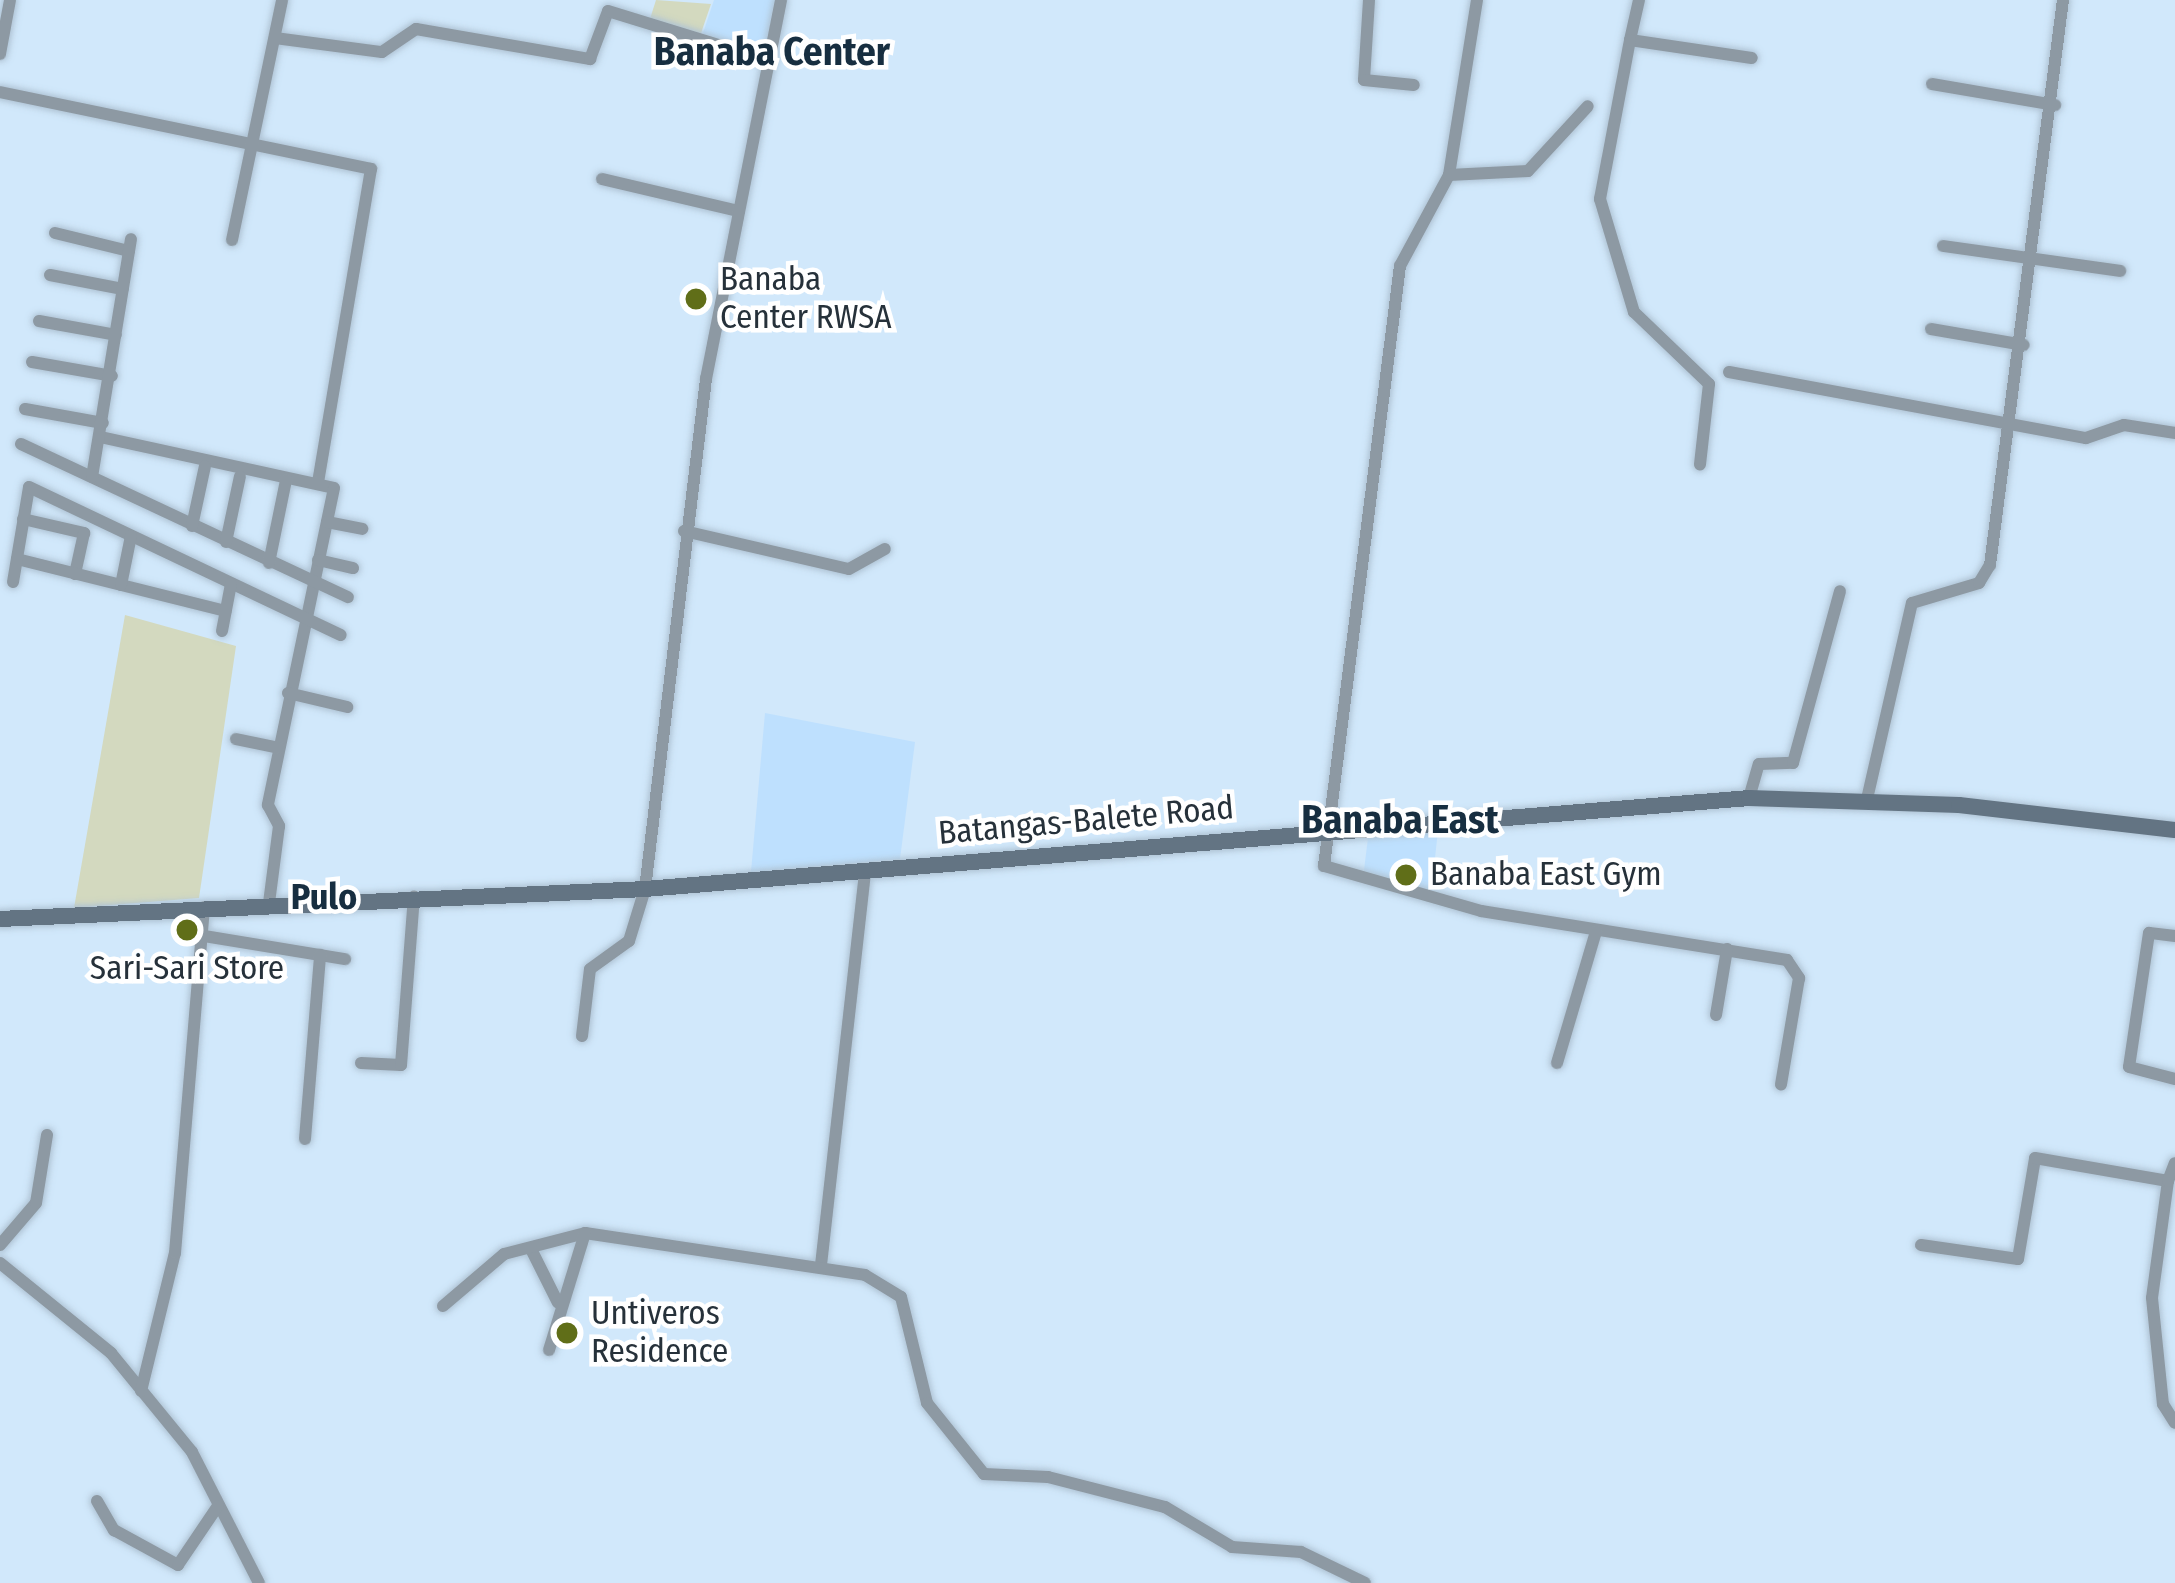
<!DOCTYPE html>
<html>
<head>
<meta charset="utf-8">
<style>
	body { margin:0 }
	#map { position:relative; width:2175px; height:1583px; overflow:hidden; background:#d1e8fb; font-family:"Fira Sans Condensed",sans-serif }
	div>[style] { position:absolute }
	.built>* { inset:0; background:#bee0fe }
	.green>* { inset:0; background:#d3d9bf }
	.roads { filter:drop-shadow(0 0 3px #afc3d4) drop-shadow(0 0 3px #afc3d4) }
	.street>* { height:12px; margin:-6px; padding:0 6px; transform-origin:6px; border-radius:6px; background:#8d99a3 }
	.secondary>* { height:16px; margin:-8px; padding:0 8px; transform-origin:8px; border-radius:8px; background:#637483 }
	.dots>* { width:33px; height:33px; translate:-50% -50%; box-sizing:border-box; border:6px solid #fff; border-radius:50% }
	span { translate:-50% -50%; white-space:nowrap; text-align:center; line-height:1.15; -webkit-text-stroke:9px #fff; paint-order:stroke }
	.poi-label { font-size:33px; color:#26313a }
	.left { translate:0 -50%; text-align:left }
	.street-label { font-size:33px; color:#26313a }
	.neighbourhood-label { font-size:36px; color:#172e40; font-weight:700 }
	.quarter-label { font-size:39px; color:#172e40; font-weight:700 }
</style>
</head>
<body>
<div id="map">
	<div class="built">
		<div style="clip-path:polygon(714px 0,777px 0,765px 59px,700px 42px)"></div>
		<div style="clip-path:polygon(765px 713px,915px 742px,900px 859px,751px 872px)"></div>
		<div style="clip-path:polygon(1438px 830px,1431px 895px,1363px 878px,1368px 838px)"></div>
	</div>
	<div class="green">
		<div style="clip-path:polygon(656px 0,711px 4px,699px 39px,649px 22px)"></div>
		<div style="clip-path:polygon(125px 615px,236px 646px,199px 898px,74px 908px)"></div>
	</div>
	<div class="roads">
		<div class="street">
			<div style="left:1369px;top:0;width:80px;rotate:93.6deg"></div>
			<div style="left:1364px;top:80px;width:50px;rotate:5.7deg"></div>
			<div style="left:1477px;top:0;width:177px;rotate:99.1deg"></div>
			<div style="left:1449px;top:175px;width:103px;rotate:118.3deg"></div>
			<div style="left:1400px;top:266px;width:605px;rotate:97.22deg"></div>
			<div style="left:1324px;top:866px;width:163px;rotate:16deg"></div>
			<div style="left:1481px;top:911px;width:310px;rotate:9.1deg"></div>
			<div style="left:1787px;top:960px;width:22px;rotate:56deg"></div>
			<div style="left:1799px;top:978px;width:108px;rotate:99.6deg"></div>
			<div style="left:1639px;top:0;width:41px;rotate:102.7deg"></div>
			<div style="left:1630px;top:40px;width:123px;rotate:8.4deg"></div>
			<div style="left:275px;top:38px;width:108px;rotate:7.5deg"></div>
			<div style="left:382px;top:52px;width:41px;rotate:-34.1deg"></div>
			<div style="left:416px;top:29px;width:177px;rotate:9.8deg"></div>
			<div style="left:590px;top:59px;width:51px;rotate:-69.4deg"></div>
			<div style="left:608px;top:11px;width:170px;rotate:17.1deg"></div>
			<div style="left:1630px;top:40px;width:162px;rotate:100.7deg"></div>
			<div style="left:1600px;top:199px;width:118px;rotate:73.3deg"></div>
			<div style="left:1634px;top:312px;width:104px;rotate:43.8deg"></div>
			<div style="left:1709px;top:384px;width:81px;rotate:96.4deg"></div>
			<div style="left:0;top:54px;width:55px;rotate:-79.5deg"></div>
			<div style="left:1932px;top:84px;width:125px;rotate:9.7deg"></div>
			<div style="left:0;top:92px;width:379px;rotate:11.7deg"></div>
			<div style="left:371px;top:169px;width:318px;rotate:99.6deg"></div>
			<div style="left:1449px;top:175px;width:79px;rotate:-2.9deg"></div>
			<div style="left:1528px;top:171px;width:88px;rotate:-47.3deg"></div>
			<div style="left:602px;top:179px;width:140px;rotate:13.2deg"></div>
			<div style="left:55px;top:233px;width:76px;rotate:13.7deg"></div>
			<div style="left:232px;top:240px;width:245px;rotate:-78.2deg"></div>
			<div style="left:1943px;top:246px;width:179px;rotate:8deg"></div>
			<div style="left:50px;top:275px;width:74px;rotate:10.9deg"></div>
			<div style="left:39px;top:321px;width:78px;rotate:10.3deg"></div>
			<div style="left:1931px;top:329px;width:94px;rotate:9.8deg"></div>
			<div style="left:32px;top:362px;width:81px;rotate:9.9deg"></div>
			<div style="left:1729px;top:372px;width:363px;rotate:10.5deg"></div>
			<div style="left:2086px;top:438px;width:40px;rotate:-18.9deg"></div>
			<div style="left:2124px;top:425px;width:52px;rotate:8.9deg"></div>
			<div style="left:25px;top:409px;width:79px;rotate:10.2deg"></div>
			<div style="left:100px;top:437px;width:239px;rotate:12.3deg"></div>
			<div style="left:334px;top:488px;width:324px;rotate:101.8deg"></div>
			<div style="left:268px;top:805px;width:24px;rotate:62deg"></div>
			<div style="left:279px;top:826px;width:78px;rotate:97.4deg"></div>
			<div style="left:21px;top:444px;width:361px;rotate:25.1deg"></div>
			<div style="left:92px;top:477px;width:241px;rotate:-80.7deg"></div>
			<div style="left:23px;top:519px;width:63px;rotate:12.9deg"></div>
			<div style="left:84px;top:533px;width:42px;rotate:102.4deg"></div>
			<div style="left:327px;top:522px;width:36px;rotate:11deg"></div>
			<div style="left:192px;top:526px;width:61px;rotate:-77.8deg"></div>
			<div style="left:684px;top:531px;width:169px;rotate:13deg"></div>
			<div style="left:849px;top:569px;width:41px;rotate:-29.1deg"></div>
			<div style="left:226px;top:542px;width:67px;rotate:-78deg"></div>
			<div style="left:17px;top:559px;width:215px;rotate:14deg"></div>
			<div style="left:318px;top:560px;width:36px;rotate:13deg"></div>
			<div style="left:269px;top:563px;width:85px;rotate:-78.4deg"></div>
			<div style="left:13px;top:582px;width:96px;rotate:-80.4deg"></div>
			<div style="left:29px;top:487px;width:345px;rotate:25.4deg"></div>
			<div style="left:121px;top:585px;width:50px;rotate:-78.5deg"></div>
			<div style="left:222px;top:631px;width:48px;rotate:-79.2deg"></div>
			<div style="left:288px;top:693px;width:61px;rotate:13.3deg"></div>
			<div style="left:236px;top:739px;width:44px;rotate:11.8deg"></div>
			<div style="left:1749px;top:798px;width:35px;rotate:-74deg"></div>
			<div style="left:1759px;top:764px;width:34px;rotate:-2deg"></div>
			<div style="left:1793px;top:763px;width:178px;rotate:-74.7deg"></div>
			<div style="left:1867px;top:799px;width:201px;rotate:-77.1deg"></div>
			<div style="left:1912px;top:603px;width:70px;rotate:-16.6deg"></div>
			<div style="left:1979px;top:583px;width:21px;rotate:-59deg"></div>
			<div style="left:1990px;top:565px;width:570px;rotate:-82.64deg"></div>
			<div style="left:204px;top:936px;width:143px;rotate:9.3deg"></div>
			<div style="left:2175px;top:936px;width:26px;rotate:-173deg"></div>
			<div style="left:2149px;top:933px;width:135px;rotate:98.5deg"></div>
			<div style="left:2129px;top:1067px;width:48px;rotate:14.6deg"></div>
			<div style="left:1716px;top:1015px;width:67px;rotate:-80.5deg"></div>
			<div style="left:582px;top:1036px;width:67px;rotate:-83.2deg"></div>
			<div style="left:590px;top:969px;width:48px;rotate:-35.7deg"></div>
			<div style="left:629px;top:941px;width:54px;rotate:-72.9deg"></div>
			<div style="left:645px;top:889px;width:514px;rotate:-83.18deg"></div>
			<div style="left:706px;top:379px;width:386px;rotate:-78.8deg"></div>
			<div style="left:361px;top:1063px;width:40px;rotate:2.9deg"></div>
			<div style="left:401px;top:1065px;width:169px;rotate:-85.6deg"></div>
			<div style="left:1557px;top:1063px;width:138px;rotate:-73.5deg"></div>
			<div style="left:305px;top:1139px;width:185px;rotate:-85.3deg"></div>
			<div style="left:2168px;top:1181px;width:118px;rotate:97.8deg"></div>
			<div style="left:2152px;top:1298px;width:107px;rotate:84.1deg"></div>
			<div style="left:2163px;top:1404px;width:22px;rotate:58deg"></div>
			<div style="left:0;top:1245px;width:55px;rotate:-49.4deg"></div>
			<div style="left:36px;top:1203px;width:69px;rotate:-80.8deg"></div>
			<div style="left:1921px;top:1245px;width:98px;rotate:8.2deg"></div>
			<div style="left:2018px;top:1259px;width:102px;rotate:-80.4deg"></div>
			<div style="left:2035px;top:1158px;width:135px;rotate:9.8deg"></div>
			<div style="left:2168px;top:1181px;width:19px;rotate:-69deg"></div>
			<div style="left:531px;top:1249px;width:60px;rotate:63.4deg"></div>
			<div style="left:0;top:1263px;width:143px;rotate:39deg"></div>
			<div style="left:111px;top:1353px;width:128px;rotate:50.7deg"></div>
			<div style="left:192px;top:1452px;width:147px;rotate:62.9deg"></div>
			<div style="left:821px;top:1265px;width:397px;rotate:-83.6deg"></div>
			<div style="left:443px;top:1306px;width:80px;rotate:-40.4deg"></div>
			<div style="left:504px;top:1254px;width:84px;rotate:-14.5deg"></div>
			<div style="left:585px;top:1233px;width:283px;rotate:8.5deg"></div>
			<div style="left:865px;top:1275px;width:42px;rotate:31.4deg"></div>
			<div style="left:901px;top:1297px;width:109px;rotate:76.2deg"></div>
			<div style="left:927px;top:1403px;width:91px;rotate:51.2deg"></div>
			<div style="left:984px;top:1474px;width:64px;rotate:2.7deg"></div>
			<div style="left:1048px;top:1477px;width:121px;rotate:14.4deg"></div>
			<div style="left:1165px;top:1507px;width:78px;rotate:30.8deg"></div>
			<div style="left:1232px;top:1547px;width:69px;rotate:4.1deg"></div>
			<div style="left:1301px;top:1552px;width:71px;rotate:25.8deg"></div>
			<div style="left:549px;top:1350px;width:122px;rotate:-72.9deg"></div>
			<div style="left:141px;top:1391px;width:142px;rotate:-76.2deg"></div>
			<div style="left:175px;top:1253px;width:347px;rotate:-85.2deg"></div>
			<div style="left:97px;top:1501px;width:34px;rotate:60deg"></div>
			<div style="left:114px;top:1530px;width:73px;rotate:28.7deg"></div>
			<div style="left:178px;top:1565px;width:71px;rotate:-55.9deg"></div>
		</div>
		<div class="secondary">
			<div style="left:0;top:919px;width:646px;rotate:-2.66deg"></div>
			<div style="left:645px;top:889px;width:1108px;rotate:-4.71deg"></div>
			<div style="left:1749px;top:798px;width:210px;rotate:1.9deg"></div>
			<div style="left:1959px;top:805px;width:217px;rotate:6.6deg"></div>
		</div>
	</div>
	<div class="dots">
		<div style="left:696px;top:299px;background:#606e18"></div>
		<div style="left:1406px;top:875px;background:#606e18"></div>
		<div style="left:187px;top:930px;background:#606e18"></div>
		<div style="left:567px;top:1333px;background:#606e18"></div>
	</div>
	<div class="poi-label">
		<span class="left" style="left:720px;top:299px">Banaba<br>Center RWSA</span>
		<span class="left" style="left:1430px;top:875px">Banaba East Gym</span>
		<span style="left:187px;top:969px">Sari-Sari Store</span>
		<span class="left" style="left:591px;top:1333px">Untiveros<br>Residence</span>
	</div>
	<div class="street-label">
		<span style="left:1086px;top:821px;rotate:-5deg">Batangas-Balete Road</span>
	</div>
	<div class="neighbourhood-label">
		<span style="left:324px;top:898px">Pulo</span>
	</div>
	<div class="quarter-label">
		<span style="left:772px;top:52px">Banaba Center</span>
		<span style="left:1400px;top:820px">Banaba East</span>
	</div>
</div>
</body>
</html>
